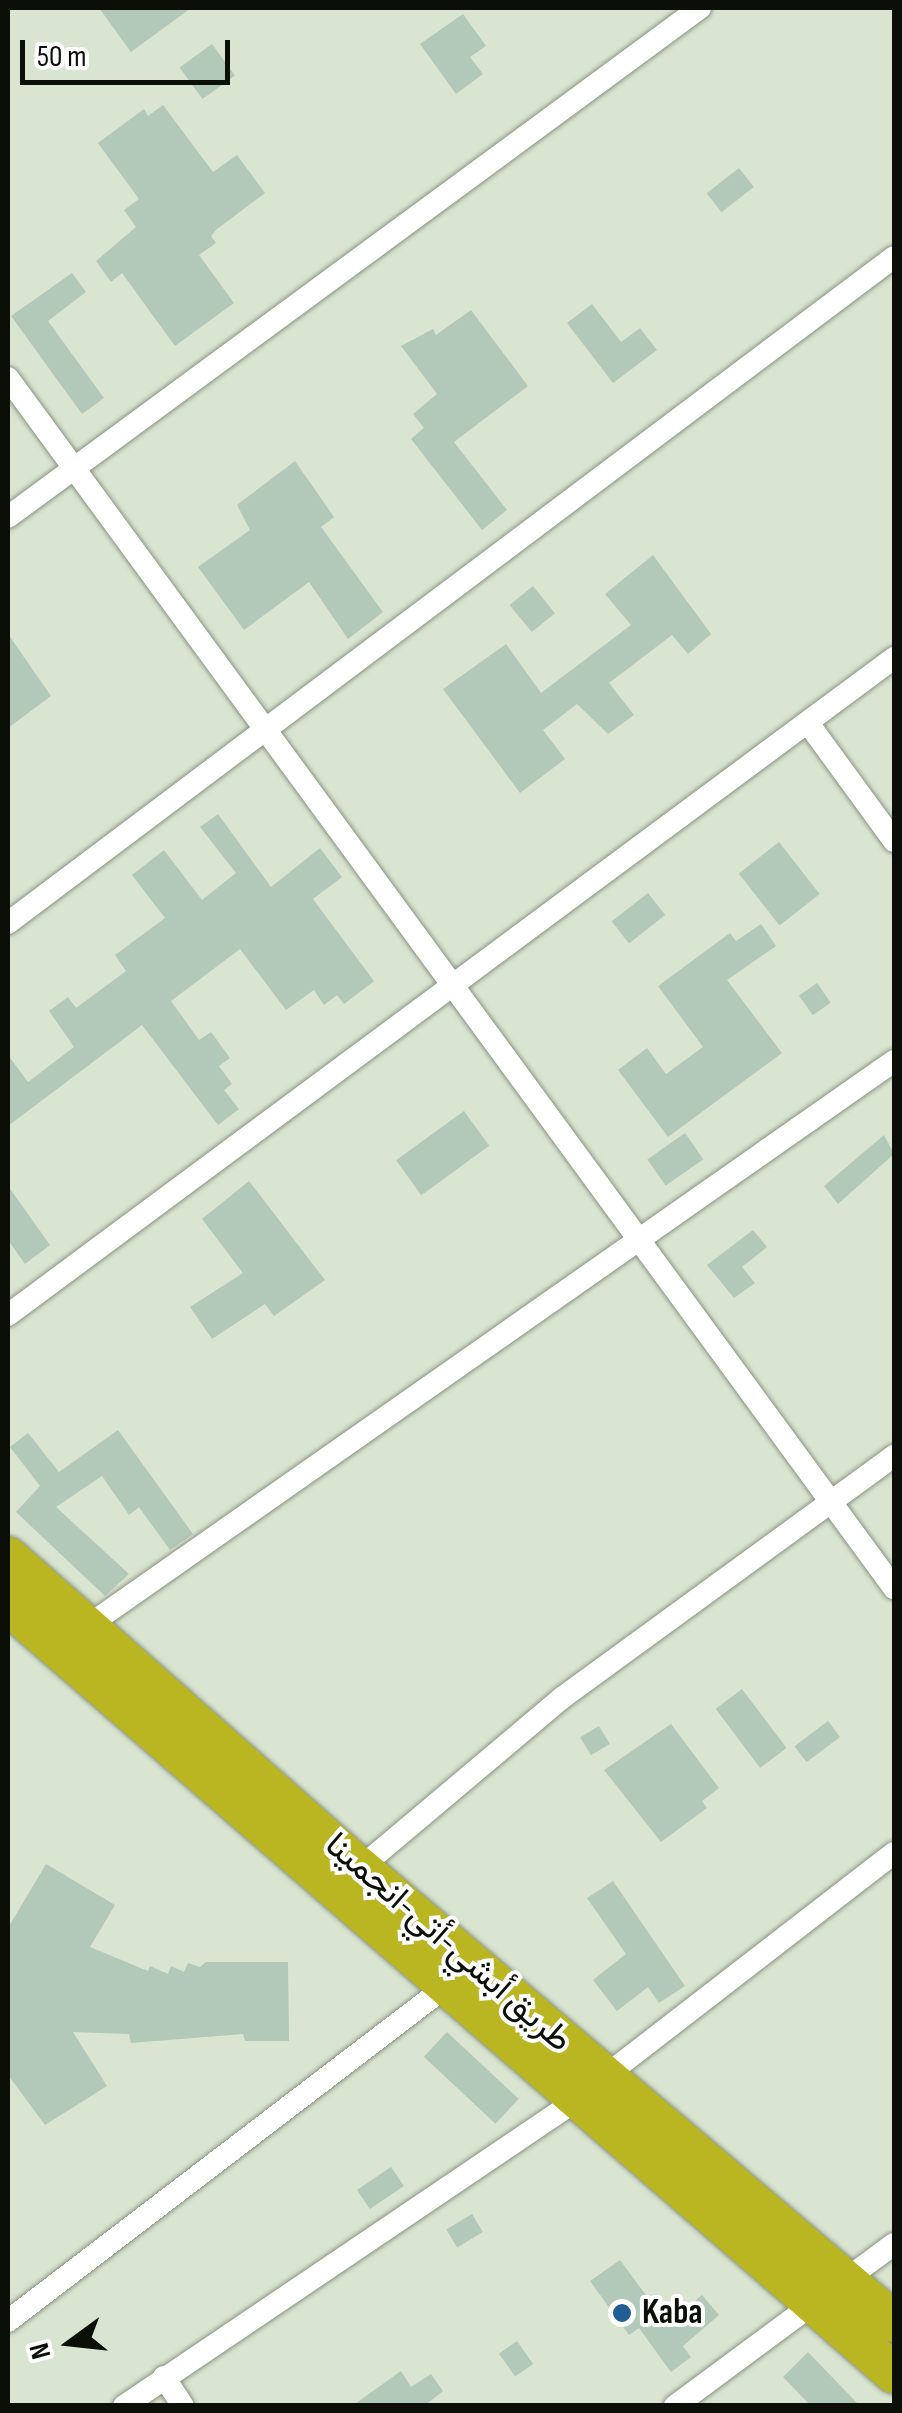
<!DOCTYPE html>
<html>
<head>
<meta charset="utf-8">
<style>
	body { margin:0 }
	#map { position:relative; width:902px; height:2413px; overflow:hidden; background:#d9e5d0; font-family:"Sofia Sans Condensed",Vazirmatn,sans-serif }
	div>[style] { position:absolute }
	.building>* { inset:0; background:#b2c8b9; transform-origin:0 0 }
	.roads { filter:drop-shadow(0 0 2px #889380) drop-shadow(0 0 2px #889380) }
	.street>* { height:22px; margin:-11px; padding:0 11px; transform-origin:11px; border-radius:11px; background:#fff }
	.highway>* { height:40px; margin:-20px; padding:0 20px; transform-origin:20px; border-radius:20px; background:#b9b622 }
	.dots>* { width:28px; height:28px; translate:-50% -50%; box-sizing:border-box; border:5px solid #fff; border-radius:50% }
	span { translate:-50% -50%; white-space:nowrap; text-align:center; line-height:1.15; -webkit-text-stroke:8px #fff; paint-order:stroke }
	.street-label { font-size:35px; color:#0b0f08 }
	.poi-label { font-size:35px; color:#0b0f08; font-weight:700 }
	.left { translate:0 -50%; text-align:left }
	.frame { position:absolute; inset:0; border:10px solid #0b0f08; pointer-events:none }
	.north { position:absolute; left:20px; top:2293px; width:100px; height:100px; -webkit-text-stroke:8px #fff; paint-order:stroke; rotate:255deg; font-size:28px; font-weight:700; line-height:40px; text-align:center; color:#0b0f08 }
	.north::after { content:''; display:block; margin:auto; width:35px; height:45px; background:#0b0f08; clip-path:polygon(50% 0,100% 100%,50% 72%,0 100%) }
	.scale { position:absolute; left:20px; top:40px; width:210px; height:45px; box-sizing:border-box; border:5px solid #0b0f08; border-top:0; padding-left:12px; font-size:30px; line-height:35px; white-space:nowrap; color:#0b0f08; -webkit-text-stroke:8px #fff; paint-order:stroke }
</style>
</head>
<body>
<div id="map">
	<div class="building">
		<div style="clip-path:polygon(99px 8px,191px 8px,131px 52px)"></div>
		<div style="clip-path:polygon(463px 14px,486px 46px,470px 57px,483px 74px,456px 94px,420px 44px)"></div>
		<div style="left:212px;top:44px;width:39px;height:40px;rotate:54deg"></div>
		<div style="clip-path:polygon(163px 105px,213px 172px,237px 155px,265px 193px,217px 229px,211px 236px,216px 243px,199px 255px,234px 303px,175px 346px,122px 273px,111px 282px,96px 261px,136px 227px,124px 210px,139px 199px,98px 143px,144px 109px,148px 116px)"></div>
		<div style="left:739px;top:168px;width:24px;height:41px;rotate:52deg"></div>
		<div style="clip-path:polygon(72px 273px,86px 292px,48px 321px,104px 398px,82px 414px,11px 316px)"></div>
		<div style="clip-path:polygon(592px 304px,621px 342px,640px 328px,657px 350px,613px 383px,567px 323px)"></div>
		<div style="clip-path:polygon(471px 310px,528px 386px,454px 442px,507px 510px,482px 530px,411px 439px,424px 428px,413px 414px,437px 394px,401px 346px,433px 329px,436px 335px)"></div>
		<div style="clip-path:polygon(295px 461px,334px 517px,321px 527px,383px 612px,348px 639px,309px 582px,244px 630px,198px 567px,250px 530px,237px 505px)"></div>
		<div style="clip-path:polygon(653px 555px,711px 634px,688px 654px,672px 635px,609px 683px,634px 715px,608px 734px,577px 704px,543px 730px,565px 759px,520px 793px,443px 689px,506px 644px,541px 693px,631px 625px,605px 594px)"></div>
		<div style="left:533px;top:586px;width:35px;height:30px;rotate:51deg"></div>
		<div style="clip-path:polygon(8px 634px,51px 696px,8px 728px)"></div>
		<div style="clip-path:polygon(218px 814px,271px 887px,320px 848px,342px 877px,313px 899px,374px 981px,344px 1004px,337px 995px,324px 1005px,314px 990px,286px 1010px,240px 949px,171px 1001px,199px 1040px,211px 1032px,230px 1058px,219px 1066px,232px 1084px,224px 1090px,239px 1109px,218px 1125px,142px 1025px,8px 1126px,8px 1055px,28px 1082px,74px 1047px,49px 1011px,68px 997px,76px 1008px,126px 971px,115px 955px,165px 918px,132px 875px,164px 850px,202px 900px,236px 873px,200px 827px)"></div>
		<div style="left:779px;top:842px;width:66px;height:51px;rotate:52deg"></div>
		<div style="left:648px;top:893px;width:28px;height:46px;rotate:52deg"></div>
		<div style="clip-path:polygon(761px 924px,776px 946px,727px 980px,782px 1053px,668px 1137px,618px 1070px,647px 1048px,666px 1074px,703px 1047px,658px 986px,730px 933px,736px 941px)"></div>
		<div style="left:817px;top:983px;width:24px;height:22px;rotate:55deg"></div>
		<div style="left:464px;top:1111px;width:43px;height:84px;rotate:54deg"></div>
		<div style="left:685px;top:1133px;width:32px;height:46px;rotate:55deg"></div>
		<div style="clip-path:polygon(884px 1135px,894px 1154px,838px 1204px,824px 1186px)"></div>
		<div style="clip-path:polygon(249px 1181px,325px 1280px,274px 1316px,265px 1304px,212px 1339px,190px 1307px,243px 1273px,202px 1219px)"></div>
		<div style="clip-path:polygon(8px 1186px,50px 1245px,25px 1264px,8px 1240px)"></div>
		<div style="clip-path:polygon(753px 1230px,767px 1247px,742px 1267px,755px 1283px,734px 1298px,707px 1265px)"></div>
		<div style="clip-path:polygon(118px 1430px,193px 1534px,170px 1550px,139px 1507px,129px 1515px,102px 1476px,56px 1507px,129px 1574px,105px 1596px,16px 1512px,40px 1486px,10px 1447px,28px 1433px,59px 1472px)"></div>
		<div style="left:742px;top:1689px;width:74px;height:33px;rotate:53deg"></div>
		<div style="left:828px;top:1721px;width:20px;height:42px;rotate:53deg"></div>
		<div style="clip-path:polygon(671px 1724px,719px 1788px,702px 1801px,707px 1808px,661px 1842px,604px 1770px)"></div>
		<div style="left:599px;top:1726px;width:21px;height:22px;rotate:59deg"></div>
		<div style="clip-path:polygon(46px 1864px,115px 1905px,90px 1947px,148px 1971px,150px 1966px,168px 1974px,171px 1966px,184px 1972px,188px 1963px,200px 1967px,206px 1962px,288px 1962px,289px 2041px,245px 2041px,243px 2034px,131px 2043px,129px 2034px,73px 2032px,107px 2086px,45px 2125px,8px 2075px,8px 1928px)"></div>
		<div style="clip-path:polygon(613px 1881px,685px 1986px,659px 2003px,648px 1987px,617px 2011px,593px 1980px,626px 1954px,587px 1898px)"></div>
		<div style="left:447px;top:2032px;width:98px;height:34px;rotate:43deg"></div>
		<div style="left:391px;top:2167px;width:23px;height:41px;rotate:56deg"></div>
		<div style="left:472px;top:2214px;width:21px;height:30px;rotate:59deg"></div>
		<div style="clip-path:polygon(620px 2260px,668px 2325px,702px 2295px,719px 2315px,683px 2346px,691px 2357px,671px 2372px,639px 2328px,629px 2335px,590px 2281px)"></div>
		<div style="left:517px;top:2341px;width:28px;height:22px;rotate:55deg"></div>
		<div style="clip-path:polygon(808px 2352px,860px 2406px,811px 2406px,783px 2377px)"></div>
		<div style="clip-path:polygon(401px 2371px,411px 2387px,431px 2374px,443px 2391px,424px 2406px,352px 2406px)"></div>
	</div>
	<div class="roads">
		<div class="street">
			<div style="left:8px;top:378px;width:1500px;rotate:53.79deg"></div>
			<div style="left:8px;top:517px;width:859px;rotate:-36.34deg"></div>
			<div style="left:808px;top:723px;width:146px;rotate:53.9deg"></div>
			<div style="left:8px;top:923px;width:1108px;rotate:-36.93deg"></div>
			<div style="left:8px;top:1315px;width:1103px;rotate:-36.56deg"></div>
			<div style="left:89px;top:1625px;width:983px;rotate:-35.02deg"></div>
			<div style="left:360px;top:1868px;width:264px;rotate:-40.1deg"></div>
			<div style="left:562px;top:1698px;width:411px;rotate:-36.1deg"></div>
			<div style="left:604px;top:2077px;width:366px;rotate:-37.7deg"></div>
			<div style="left:8px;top:2321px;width:554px;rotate:-37.37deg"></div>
			<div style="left:164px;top:2377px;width:35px;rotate:57deg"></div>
			<div style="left:124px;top:2406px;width:550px;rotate:-34.04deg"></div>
			<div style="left:675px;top:2406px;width:272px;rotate:-36.5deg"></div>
		</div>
		<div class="highway">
			<div style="left:8px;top:1557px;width:470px;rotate:41.5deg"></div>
			<div style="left:360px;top:1868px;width:701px;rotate:40.37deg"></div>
			<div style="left:8px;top:1605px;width:1173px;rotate:40.92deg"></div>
		</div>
	</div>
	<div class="dots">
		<div style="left:622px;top:2313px;background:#225d94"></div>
	</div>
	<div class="street-label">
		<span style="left:448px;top:1943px;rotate:41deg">طريق أبشي-أتي-انجمينا</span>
	</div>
	<div class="poi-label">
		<span class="left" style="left:642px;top:2313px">Kaba</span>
	</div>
	<div class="frame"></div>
	<div class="north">N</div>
	<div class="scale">50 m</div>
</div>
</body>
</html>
